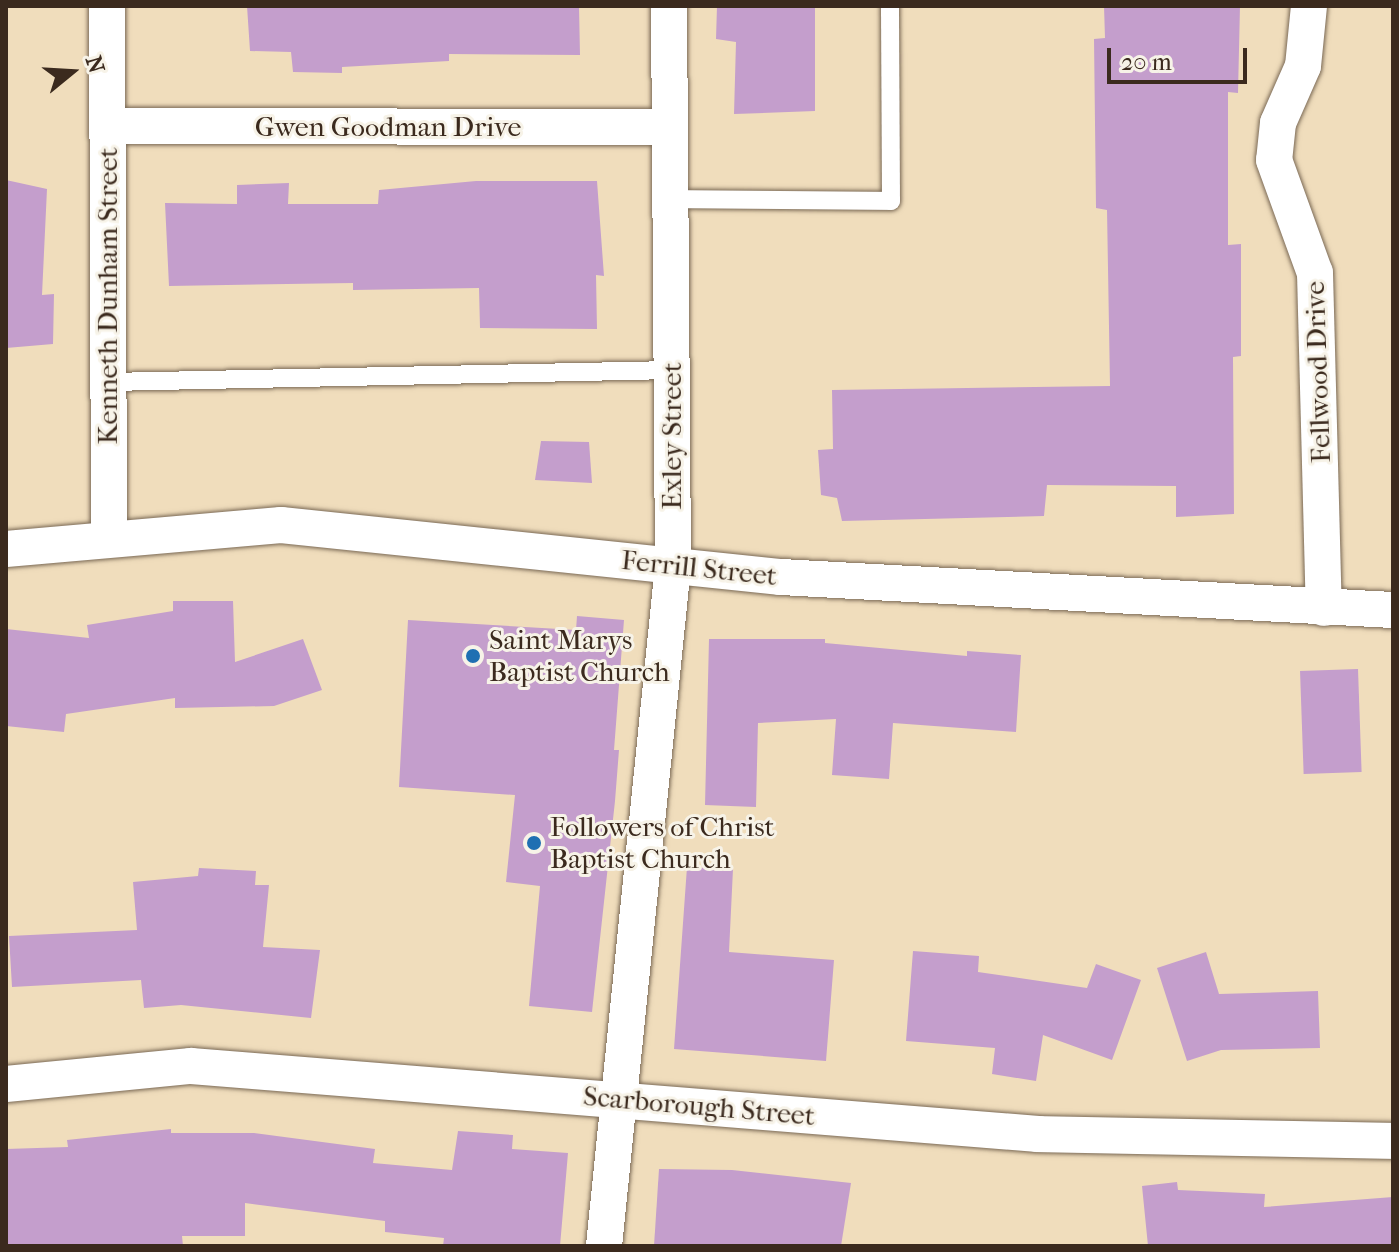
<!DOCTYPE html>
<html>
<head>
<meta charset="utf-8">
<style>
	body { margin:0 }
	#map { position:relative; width:1399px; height:1252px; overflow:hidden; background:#f0ddbc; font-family:"IM FELL French Canon",serif }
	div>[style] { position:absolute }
	.building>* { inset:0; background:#c49ecc; transform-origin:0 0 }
	.roads { filter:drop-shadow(0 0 2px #7a6955) drop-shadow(0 0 2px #7a6955) }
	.lane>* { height:18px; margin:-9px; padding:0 9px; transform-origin:9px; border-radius:9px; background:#fff }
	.street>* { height:36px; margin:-18px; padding:0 18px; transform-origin:18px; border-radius:18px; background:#fff }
	.dots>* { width:22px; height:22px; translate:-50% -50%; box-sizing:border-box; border:4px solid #f7f3e8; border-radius:50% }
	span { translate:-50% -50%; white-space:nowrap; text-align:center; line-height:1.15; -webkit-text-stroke:6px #f7f3e8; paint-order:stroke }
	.street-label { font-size:28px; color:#3b2a1e }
	.poi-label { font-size:28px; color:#3b2a1e }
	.left { translate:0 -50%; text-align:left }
	.frame { position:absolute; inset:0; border:8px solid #3b2a1e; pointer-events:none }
	.north { position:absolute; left:32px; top:32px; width:80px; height:80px; -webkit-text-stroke:6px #f7f3e8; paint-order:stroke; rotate:72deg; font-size:22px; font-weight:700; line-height:32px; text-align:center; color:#3b2a1e }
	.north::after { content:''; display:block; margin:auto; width:28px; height:36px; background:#3b2a1e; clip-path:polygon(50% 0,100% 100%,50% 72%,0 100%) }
	.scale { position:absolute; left:1107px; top:48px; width:140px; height:36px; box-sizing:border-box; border:4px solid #3b2a1e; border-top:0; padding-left:10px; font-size:24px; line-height:28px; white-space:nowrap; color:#3b2a1e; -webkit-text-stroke:6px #f7f3e8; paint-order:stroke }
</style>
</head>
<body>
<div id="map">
	<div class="building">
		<div style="clip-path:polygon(247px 6px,579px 6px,580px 55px,449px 54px,449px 61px,342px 67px,342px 73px,293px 72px,291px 52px,250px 51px)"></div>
		<div style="clip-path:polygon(717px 6px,815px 6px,815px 111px,734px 114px,736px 42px,716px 39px)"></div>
		<div style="clip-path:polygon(1104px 6px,1240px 6px,1238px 93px,1228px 92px,1228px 245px,1241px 244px,1241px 356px,1233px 357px,1234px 514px,1176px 517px,1176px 486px,1047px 485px,1044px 516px,842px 521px,837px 498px,821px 495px,818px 450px,833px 449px,832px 390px,1110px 386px,1107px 210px,1096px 208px,1094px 39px,1105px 38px)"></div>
		<div style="clip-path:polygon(6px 180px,47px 189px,42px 295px,54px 294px,53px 344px,6px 348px)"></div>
		<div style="clip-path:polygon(476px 181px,597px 181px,604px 276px,596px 275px,597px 329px,480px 328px,479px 288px,353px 290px,353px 283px,169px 286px,165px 203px,237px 204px,237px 185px,289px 183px,288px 204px,378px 204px,379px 190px)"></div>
		<div style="clip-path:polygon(541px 441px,589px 442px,592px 483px,535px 480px)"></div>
		<div style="clip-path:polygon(173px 601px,233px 601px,235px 662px,303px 639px,322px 690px,274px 706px,175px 708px,175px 698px,66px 714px,64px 732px,6px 726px,6px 629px,89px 638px,87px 625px,173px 611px)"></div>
		<div style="clip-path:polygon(577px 616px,624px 620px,614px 750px,619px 750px,615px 801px,592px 1012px,529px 1006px,540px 886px,506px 882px,515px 795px,399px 787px,408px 620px,576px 630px)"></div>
		<div style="clip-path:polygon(709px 639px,825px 639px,825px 643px,967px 656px,967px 651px,1021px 655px,1016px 732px,893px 723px,889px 779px,832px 775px,836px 719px,758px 723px,756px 807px,705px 805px)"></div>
		<div style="left:1358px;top:669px;width:103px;height:58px;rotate:88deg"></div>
		<div style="clip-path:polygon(687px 867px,733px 869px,729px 952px,834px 960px,826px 1061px,674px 1049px)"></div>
		<div style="clip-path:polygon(199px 868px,256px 871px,255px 885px,269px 885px,263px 947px,320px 950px,311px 1018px,181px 1005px,144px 1008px,141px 980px,12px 987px,9px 936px,137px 930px,133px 882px,198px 876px)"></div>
		<div style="clip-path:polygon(913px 951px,979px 956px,978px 972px,1087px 988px,1096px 964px,1141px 980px,1112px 1060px,1043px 1035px,1036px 1081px,992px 1074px,995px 1048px,906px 1041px)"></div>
		<div style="clip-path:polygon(1206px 952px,1219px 994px,1318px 991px,1320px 1048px,1221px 1050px,1187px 1061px,1157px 968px)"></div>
		<div style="clip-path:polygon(171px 1129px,171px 1133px,254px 1133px,375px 1149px,373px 1163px,452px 1170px,458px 1131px,513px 1135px,512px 1149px,568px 1153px,560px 1246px,443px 1246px,444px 1238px,385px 1232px,385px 1221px,245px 1203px,245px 1236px,182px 1236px,183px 1246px,6px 1246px,6px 1149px,68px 1147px,67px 1140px)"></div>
		<div style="clip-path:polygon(659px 1169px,732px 1170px,851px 1183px,841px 1246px,654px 1246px)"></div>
		<div style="clip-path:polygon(1177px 1182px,1178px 1190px,1265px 1194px,1264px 1207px,1393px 1197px,1393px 1246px,1148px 1246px,1142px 1186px)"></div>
	</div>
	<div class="roads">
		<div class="lane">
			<div style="left:670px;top:199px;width:221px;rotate:0.5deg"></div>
			<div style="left:891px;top:201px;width:195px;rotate:-90.3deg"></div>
			<div style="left:109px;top:382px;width:563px;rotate:-1.22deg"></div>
		</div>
		<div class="street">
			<div style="left:107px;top:6px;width:532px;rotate:89.78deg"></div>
			<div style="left:1309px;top:6px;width:60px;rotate:95.7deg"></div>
			<div style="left:1303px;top:66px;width:62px;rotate:113.7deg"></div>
			<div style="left:1278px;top:123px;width:37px;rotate:96deg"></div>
			<div style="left:1274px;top:160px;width:120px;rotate:70.1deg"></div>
			<div style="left:1315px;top:273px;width:335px;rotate:88.5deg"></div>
			<div style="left:107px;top:126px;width:562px;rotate:0.1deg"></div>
			<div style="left:6px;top:549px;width:276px;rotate:-5deg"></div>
			<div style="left:281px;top:525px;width:503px;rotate:5.94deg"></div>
			<div style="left:781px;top:577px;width:613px;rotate:3.09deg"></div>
			<div style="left:6px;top:1084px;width:186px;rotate:-5.6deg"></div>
			<div style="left:191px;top:1066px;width:850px;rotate:4.59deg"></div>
			<div style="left:1038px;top:1134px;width:355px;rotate:1.1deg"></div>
			<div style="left:604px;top:1246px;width:683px;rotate:-84.21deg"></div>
			<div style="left:673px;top:566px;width:560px;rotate:-90.41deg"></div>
		</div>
	</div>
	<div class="dots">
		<div style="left:473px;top:656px;background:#1f6fb2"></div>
		<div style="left:534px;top:843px;background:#1f6fb2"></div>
	</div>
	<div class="street-label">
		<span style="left:388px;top:127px">Gwen Goodman Drive</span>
		<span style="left:108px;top:296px;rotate:-90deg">Kenneth Dunham Street</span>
		<span style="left:1318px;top:372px;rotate:-92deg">Fellwood Drive</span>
		<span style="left:672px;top:436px;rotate:-90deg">Exley Street</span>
		<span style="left:699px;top:568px;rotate:6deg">Ferrill Street</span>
		<span style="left:699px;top:1106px;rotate:5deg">Scarborough Street</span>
	</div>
	<div class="poi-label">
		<span class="left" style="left:489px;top:656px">Saint Marys<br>Baptist Church</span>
		<span class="left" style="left:550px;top:843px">Followers of Christ<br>Baptist Church</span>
	</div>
	<div class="frame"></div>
	<div class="north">N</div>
	<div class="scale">20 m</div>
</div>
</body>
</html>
